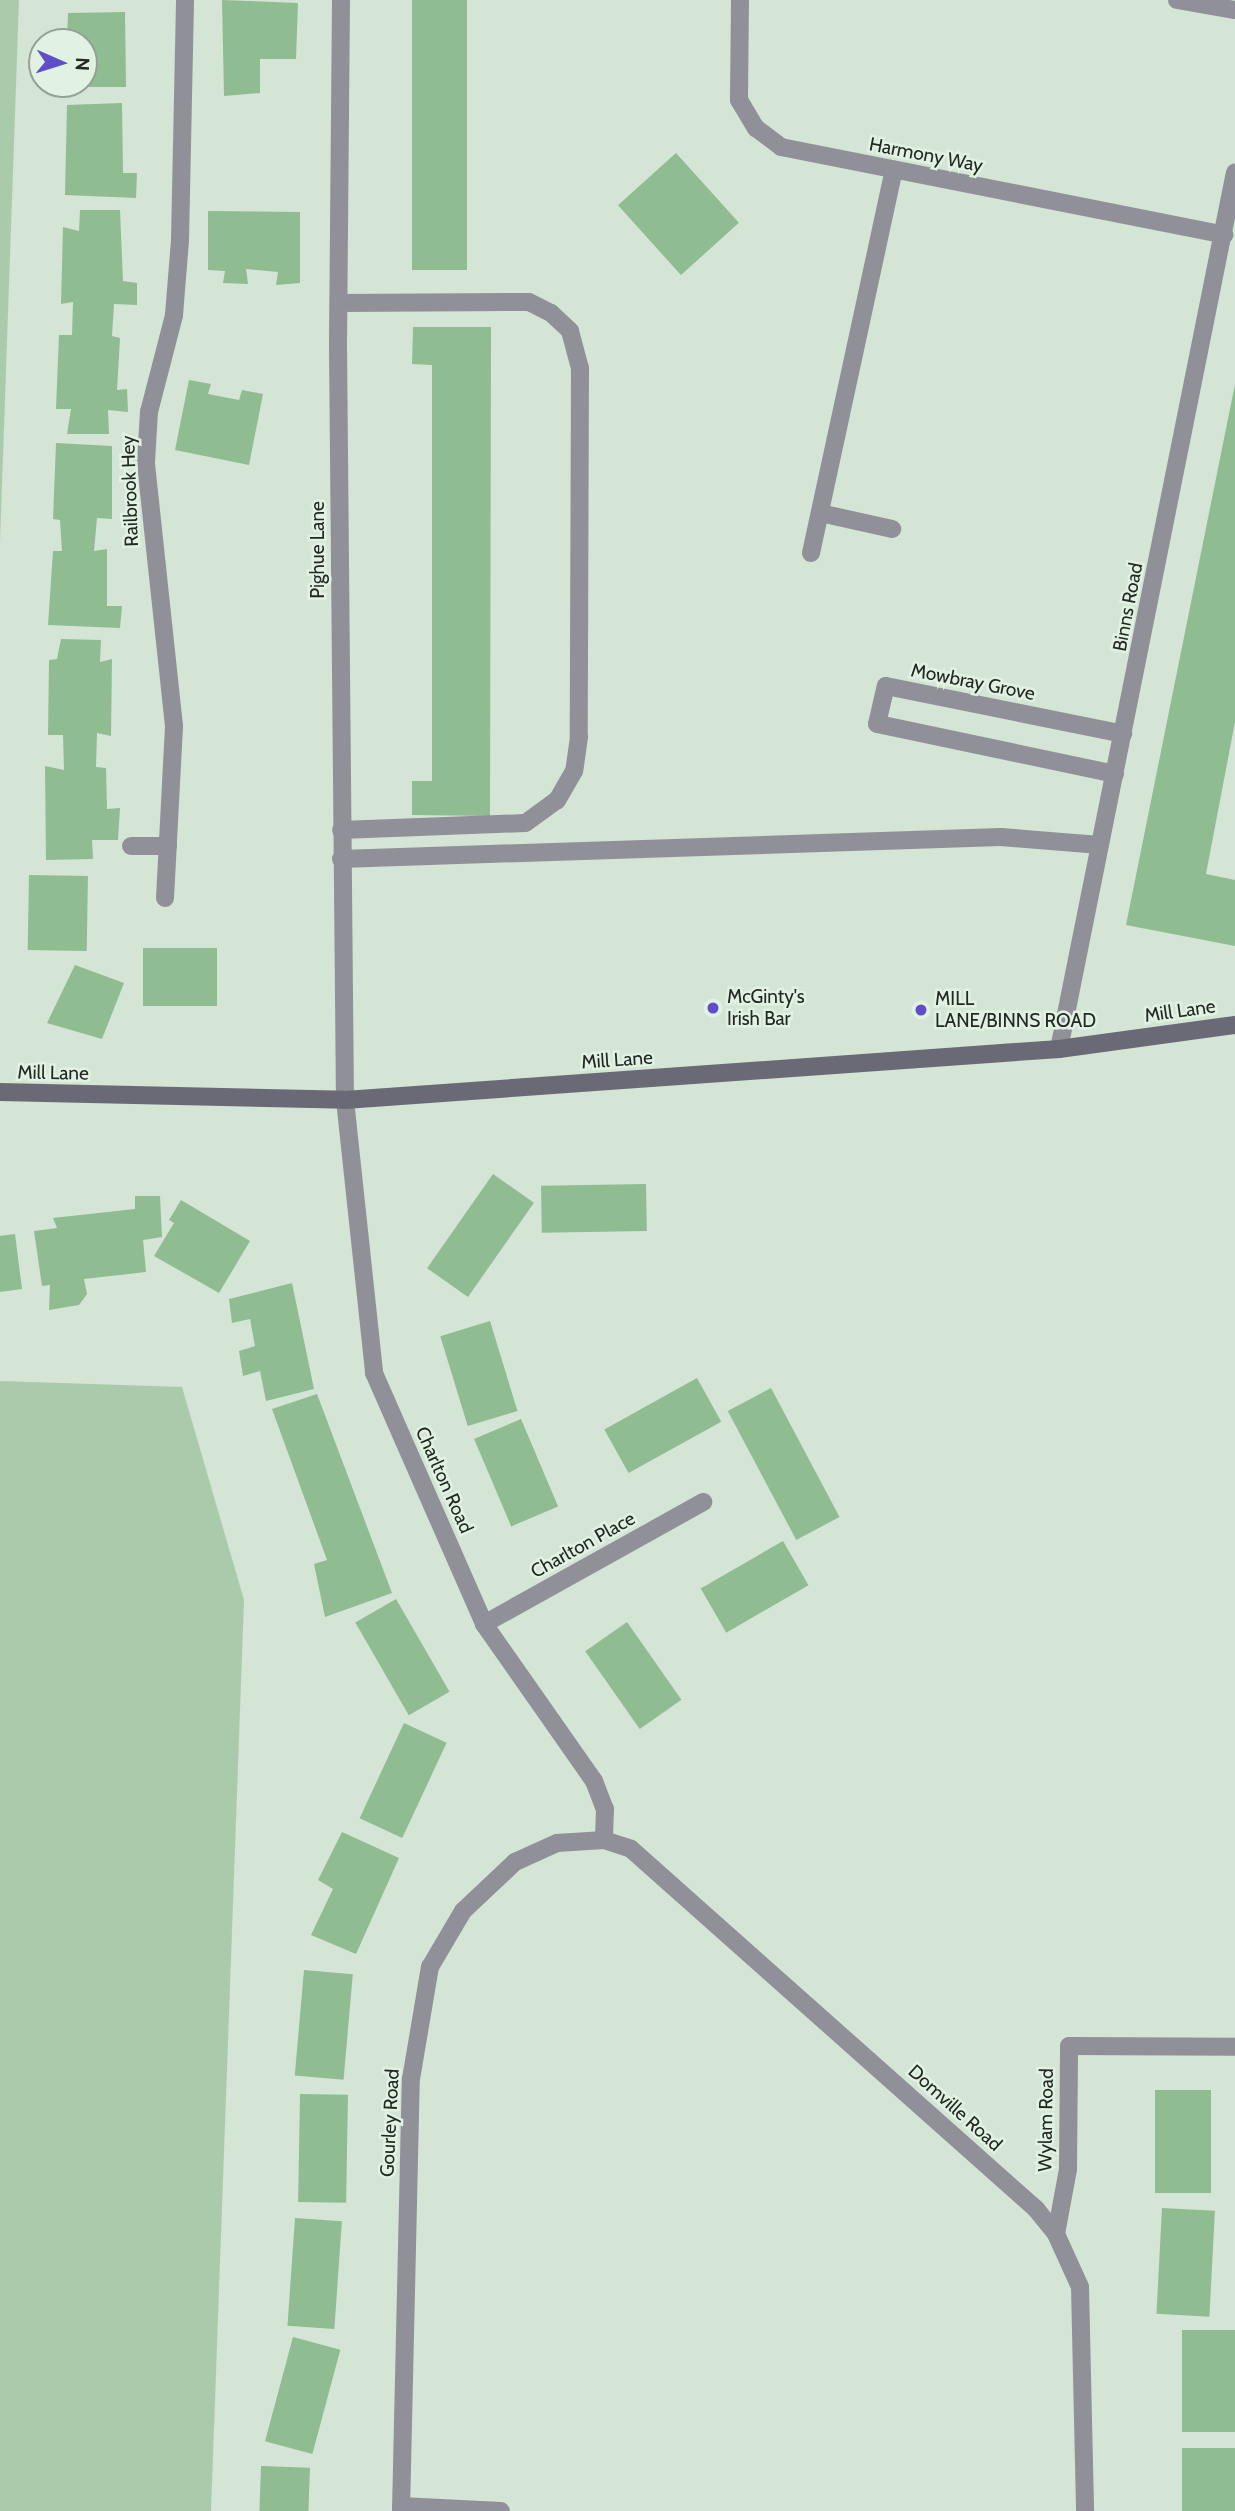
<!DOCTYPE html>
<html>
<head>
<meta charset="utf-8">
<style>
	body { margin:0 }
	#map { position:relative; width:1235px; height:2511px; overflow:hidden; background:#d4e4d5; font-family:Cabin,sans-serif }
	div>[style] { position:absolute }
	.green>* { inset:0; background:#aacbab }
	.building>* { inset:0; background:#90bc92; transform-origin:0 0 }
	.lane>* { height:18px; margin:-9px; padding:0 9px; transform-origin:9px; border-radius:9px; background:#909098 }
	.street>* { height:18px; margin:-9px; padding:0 9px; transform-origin:9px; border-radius:9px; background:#909098 }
	.secondary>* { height:18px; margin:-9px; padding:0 9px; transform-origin:9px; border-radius:9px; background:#6a6a76 }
	.dots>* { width:19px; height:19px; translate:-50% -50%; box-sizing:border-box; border:4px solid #e1f2e2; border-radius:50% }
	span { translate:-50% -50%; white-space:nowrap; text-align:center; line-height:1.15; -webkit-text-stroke:5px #e1f2e2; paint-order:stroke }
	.street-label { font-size:19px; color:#222823 }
	.poi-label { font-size:19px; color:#222823 }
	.left { translate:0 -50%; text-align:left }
	.north { position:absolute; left:28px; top:28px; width:70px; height:70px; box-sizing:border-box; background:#e1f2e2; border:2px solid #95a196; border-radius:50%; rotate:93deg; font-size:19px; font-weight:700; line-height:28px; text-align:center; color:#222823 }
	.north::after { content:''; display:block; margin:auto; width:24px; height:32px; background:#5e4fc8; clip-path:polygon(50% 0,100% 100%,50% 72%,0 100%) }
</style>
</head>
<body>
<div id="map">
	<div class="green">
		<div style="clip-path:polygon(0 0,19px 0,0 541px)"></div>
		<div style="clip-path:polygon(0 1381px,182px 1387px,244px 1600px,211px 2511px,0 2511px)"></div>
	</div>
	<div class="building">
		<div style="clip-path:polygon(222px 0,298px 3px,296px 59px,260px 59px,260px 93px,224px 96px)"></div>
		<div style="left:412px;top:0;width:55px;height:270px"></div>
		<div style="clip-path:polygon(125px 12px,126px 87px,67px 87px,84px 84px,84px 42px,67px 42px,68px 13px)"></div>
		<div style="clip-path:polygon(122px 103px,123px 173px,137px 173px,136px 198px,65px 195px,67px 105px)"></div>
		<div style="left:676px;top:153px;width:94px;height:78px;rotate:48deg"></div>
		<div style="clip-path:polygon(80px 210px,120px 210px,123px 281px,137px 283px,137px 305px,114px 304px,112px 336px,120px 338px,117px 390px,127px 389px,128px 412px,108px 410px,109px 434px,67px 434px,71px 409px,56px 409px,59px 335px,72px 335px,73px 302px,61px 304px,63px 227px,79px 231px)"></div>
		<div style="clip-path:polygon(208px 211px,300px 212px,300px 283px,276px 285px,278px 272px,246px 269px,248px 284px,223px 283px,225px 271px,208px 270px)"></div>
		<div style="clip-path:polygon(413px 327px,491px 327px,490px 816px,412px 815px,412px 781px,432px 781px,432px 365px,412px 364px)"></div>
		<div style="clip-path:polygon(189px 380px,211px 384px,208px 394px,239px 400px,242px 390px,263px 394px,249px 465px,175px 450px)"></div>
		<div style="clip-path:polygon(1235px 384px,1235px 722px,1206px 874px,1235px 880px,1235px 946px,1126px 925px)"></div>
		<div style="clip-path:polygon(56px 443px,112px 446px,112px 519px,97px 518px,94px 551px,107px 549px,107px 606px,122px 606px,120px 628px,48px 625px,53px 551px,62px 551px,60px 520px,53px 519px)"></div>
		<div style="clip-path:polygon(61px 639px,101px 640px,100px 662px,112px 659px,111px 736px,97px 733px,96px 767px,106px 768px,107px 809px,120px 808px,118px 840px,92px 840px,93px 859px,46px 860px,45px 766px,64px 770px,63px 735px,48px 735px,49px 660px,57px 659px)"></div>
		<div style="left:29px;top:875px;width:59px;height:75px;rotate:1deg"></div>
		<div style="left:143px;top:948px;width:74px;height:58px"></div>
		<div style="clip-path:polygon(75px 965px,124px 983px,102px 1039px,47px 1023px)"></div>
		<div style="left:493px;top:1174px;width:50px;height:115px;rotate:35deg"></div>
		<div style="left:646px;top:1184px;width:47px;height:105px;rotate:89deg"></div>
		<div style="clip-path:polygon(135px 1196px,160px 1196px,162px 1237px,143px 1240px,146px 1272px,84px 1279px,87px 1294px,79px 1305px,49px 1310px,50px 1285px,42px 1286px,34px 1231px,57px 1228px,53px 1218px,135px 1209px)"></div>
		<div style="clip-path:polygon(181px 1200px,250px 1241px,219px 1293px,154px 1256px,174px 1223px,169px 1220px)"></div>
		<div style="clip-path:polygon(15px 1234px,22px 1289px,0 1292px,0 1236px)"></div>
		<div style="clip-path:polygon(292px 1283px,314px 1389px,266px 1401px,260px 1371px,243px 1376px,239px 1351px,255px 1346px,250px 1319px,232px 1323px,229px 1299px)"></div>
		<div style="left:490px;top:1321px;width:94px;height:52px;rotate:73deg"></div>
		<div style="left:697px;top:1378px;width:50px;height:106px;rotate:61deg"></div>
		<div style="left:771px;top:1388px;width:146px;height:49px;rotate:62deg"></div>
		<div style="clip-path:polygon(317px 1394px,392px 1593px,325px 1617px,314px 1564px,327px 1560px,272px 1409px)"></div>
		<div style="left:521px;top:1419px;width:95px;height:51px;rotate:67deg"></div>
		<div style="left:783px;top:1541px;width:51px;height:95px;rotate:60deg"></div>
		<div style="left:396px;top:1599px;width:107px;height:47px;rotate:60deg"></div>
		<div style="left:627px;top:1622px;width:95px;height:51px;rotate:55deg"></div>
		<div style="left:404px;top:1723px;width:47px;height:105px;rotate:25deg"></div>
		<div style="clip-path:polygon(342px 1832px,399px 1858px,356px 1954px,311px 1935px,333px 1889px,318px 1880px)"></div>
		<div style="left:304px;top:1970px;width:49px;height:106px;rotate:5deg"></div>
		<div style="left:1155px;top:2090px;width:56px;height:103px"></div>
		<div style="left:300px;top:2094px;width:48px;height:108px;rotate:1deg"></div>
		<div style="left:1162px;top:2208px;width:53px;height:106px;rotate:3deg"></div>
		<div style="left:295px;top:2218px;width:47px;height:108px;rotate:4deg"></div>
		<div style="left:1235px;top:2330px;width:102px;height:53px;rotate:90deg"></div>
		<div style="left:293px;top:2337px;width:49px;height:108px;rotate:15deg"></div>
		<div style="left:1235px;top:2448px;width:63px;height:53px;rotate:90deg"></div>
		<div style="left:261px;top:2466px;width:49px;height:45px;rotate:2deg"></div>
	</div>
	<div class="lane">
		<div style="left:339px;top:303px;width:190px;rotate:-0.3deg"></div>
		<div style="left:529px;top:302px;width:25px;rotate:27deg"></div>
		<div style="left:551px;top:313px;width:26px;rotate:43deg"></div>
		<div style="left:570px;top:331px;width:38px;rotate:75deg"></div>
		<div style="left:580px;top:368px;width:369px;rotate:90.2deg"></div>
		<div style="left:579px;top:737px;width:34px;rotate:98deg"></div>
		<div style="left:574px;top:771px;width:34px;rotate:120deg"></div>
		<div style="left:557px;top:800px;width:39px;rotate:144deg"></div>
		<div style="left:525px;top:823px;width:184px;rotate:177.8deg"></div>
		<div style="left:341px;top:859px;width:660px;rotate:-1.91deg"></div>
		<div style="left:1001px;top:837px;width:99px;rotate:4.6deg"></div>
	</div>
	<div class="street">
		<div style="left:341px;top:0;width:346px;rotate:90.5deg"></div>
		<div style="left:338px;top:346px;width:754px;rotate:89.47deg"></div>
		<div style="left:345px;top:1100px;width:275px;rotate:83.9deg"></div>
		<div style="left:374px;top:1373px;width:274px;rotate:66.3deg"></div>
		<div style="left:484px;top:1624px;width:192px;rotate:55deg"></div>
		<div style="left:594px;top:1781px;width:30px;rotate:69deg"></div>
		<div style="left:605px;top:1809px;width:31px;rotate:92deg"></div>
		<div style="left:740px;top:0;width:100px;rotate:90.6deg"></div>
		<div style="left:739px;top:100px;width:33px;rotate:59deg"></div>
		<div style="left:756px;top:128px;width:31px;rotate:37deg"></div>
		<div style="left:781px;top:147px;width:452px;rotate:11.2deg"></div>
		<div style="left:1177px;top:0;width:59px;rotate:9.8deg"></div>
		<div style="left:820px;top:513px;width:74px;rotate:12.5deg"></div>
		<div style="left:811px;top:553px;width:392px;rotate:-77.8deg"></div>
		<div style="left:1115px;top:774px;width:243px;rotate:-168.1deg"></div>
		<div style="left:877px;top:724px;width:39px;rotate:-77deg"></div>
		<div style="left:886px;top:686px;width:242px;rotate:11.4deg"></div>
		<div style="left:131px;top:846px;width:37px"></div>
		<div style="left:165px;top:898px;width:172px;rotate:-87deg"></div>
		<div style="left:174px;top:726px;width:265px;rotate:-96.1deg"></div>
		<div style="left:146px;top:462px;width:50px;rotate:-86.6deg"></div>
		<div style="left:149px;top:412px;width:100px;rotate:-75.5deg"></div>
		<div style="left:174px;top:315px;width:75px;rotate:-85.4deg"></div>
		<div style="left:180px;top:240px;width:240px;rotate:-88.8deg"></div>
		<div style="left:1059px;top:1049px;width:894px;rotate:-78.65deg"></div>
		<div style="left:484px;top:1624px;width:251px;rotate:-29.1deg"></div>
		<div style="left:1056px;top:2234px;width:66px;rotate:-79.5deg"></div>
		<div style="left:1068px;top:2169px;width:123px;rotate:-89.5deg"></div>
		<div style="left:1069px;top:2046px;width:166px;rotate:0.3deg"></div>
		<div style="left:401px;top:2506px;width:100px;rotate:2.9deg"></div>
		<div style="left:401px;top:2511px;width:432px;rotate:-88.7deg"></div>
		<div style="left:411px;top:2079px;width:114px;rotate:-80.4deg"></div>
		<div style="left:430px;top:1967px;width:65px;rotate:-59.5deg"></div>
		<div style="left:463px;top:1911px;width:71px;rotate:-43.3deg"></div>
		<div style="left:515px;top:1862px;width:46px;rotate:-24.3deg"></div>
		<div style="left:557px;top:1843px;width:47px;rotate:-3.7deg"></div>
		<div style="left:604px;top:1840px;width:28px;rotate:18deg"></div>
		<div style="left:631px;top:1849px;width:542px;rotate:41.63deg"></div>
		<div style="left:1036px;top:2209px;width:32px;rotate:51deg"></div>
		<div style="left:1056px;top:2234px;width:58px;rotate:65.6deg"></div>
		<div style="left:1080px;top:2287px;width:224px;rotate:88.7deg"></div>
	</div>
	<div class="secondary">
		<div style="left:0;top:1092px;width:345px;rotate:1.3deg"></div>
		<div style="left:345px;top:1100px;width:716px;rotate:-4.09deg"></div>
		<div style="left:1059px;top:1049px;width:178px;rotate:-7.8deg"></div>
	</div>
	<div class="dots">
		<div style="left:713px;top:1008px;background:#5e4fc8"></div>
		<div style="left:921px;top:1010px;background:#5e4fc8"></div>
	</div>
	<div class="street-label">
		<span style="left:926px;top:155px;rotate:11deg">Harmony Way</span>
		<span style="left:130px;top:491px;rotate:-92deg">Railbrook Hey</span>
		<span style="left:318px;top:550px;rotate:-90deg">Pighue Lane</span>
		<span style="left:1128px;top:607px;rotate:-79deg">Binns Road</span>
		<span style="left:973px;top:682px;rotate:11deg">Mowbray Grove</span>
		<span style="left:1180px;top:1011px;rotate:-8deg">Mill Lane</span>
		<span style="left:617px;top:1060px;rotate:-4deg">Mill Lane</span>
		<span style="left:53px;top:1073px;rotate:1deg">Mill Lane</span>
		<span style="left:444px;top:1480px;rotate:66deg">Charlton Road</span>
		<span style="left:583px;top:1545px;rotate:-29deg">Charlton Place</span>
		<span style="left:955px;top:2108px;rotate:42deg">Domville Road</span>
		<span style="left:1046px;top:2120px;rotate:-89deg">Wylam Road</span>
		<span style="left:390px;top:2123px;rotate:-87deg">Gourley Road</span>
	</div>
	<div class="poi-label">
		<span class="left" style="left:727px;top:1008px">McGinty's<br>Irish Bar</span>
		<span class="left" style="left:935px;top:1010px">MILL<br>LANE/BINNS ROAD</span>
	</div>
	<div class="north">N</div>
</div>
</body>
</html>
